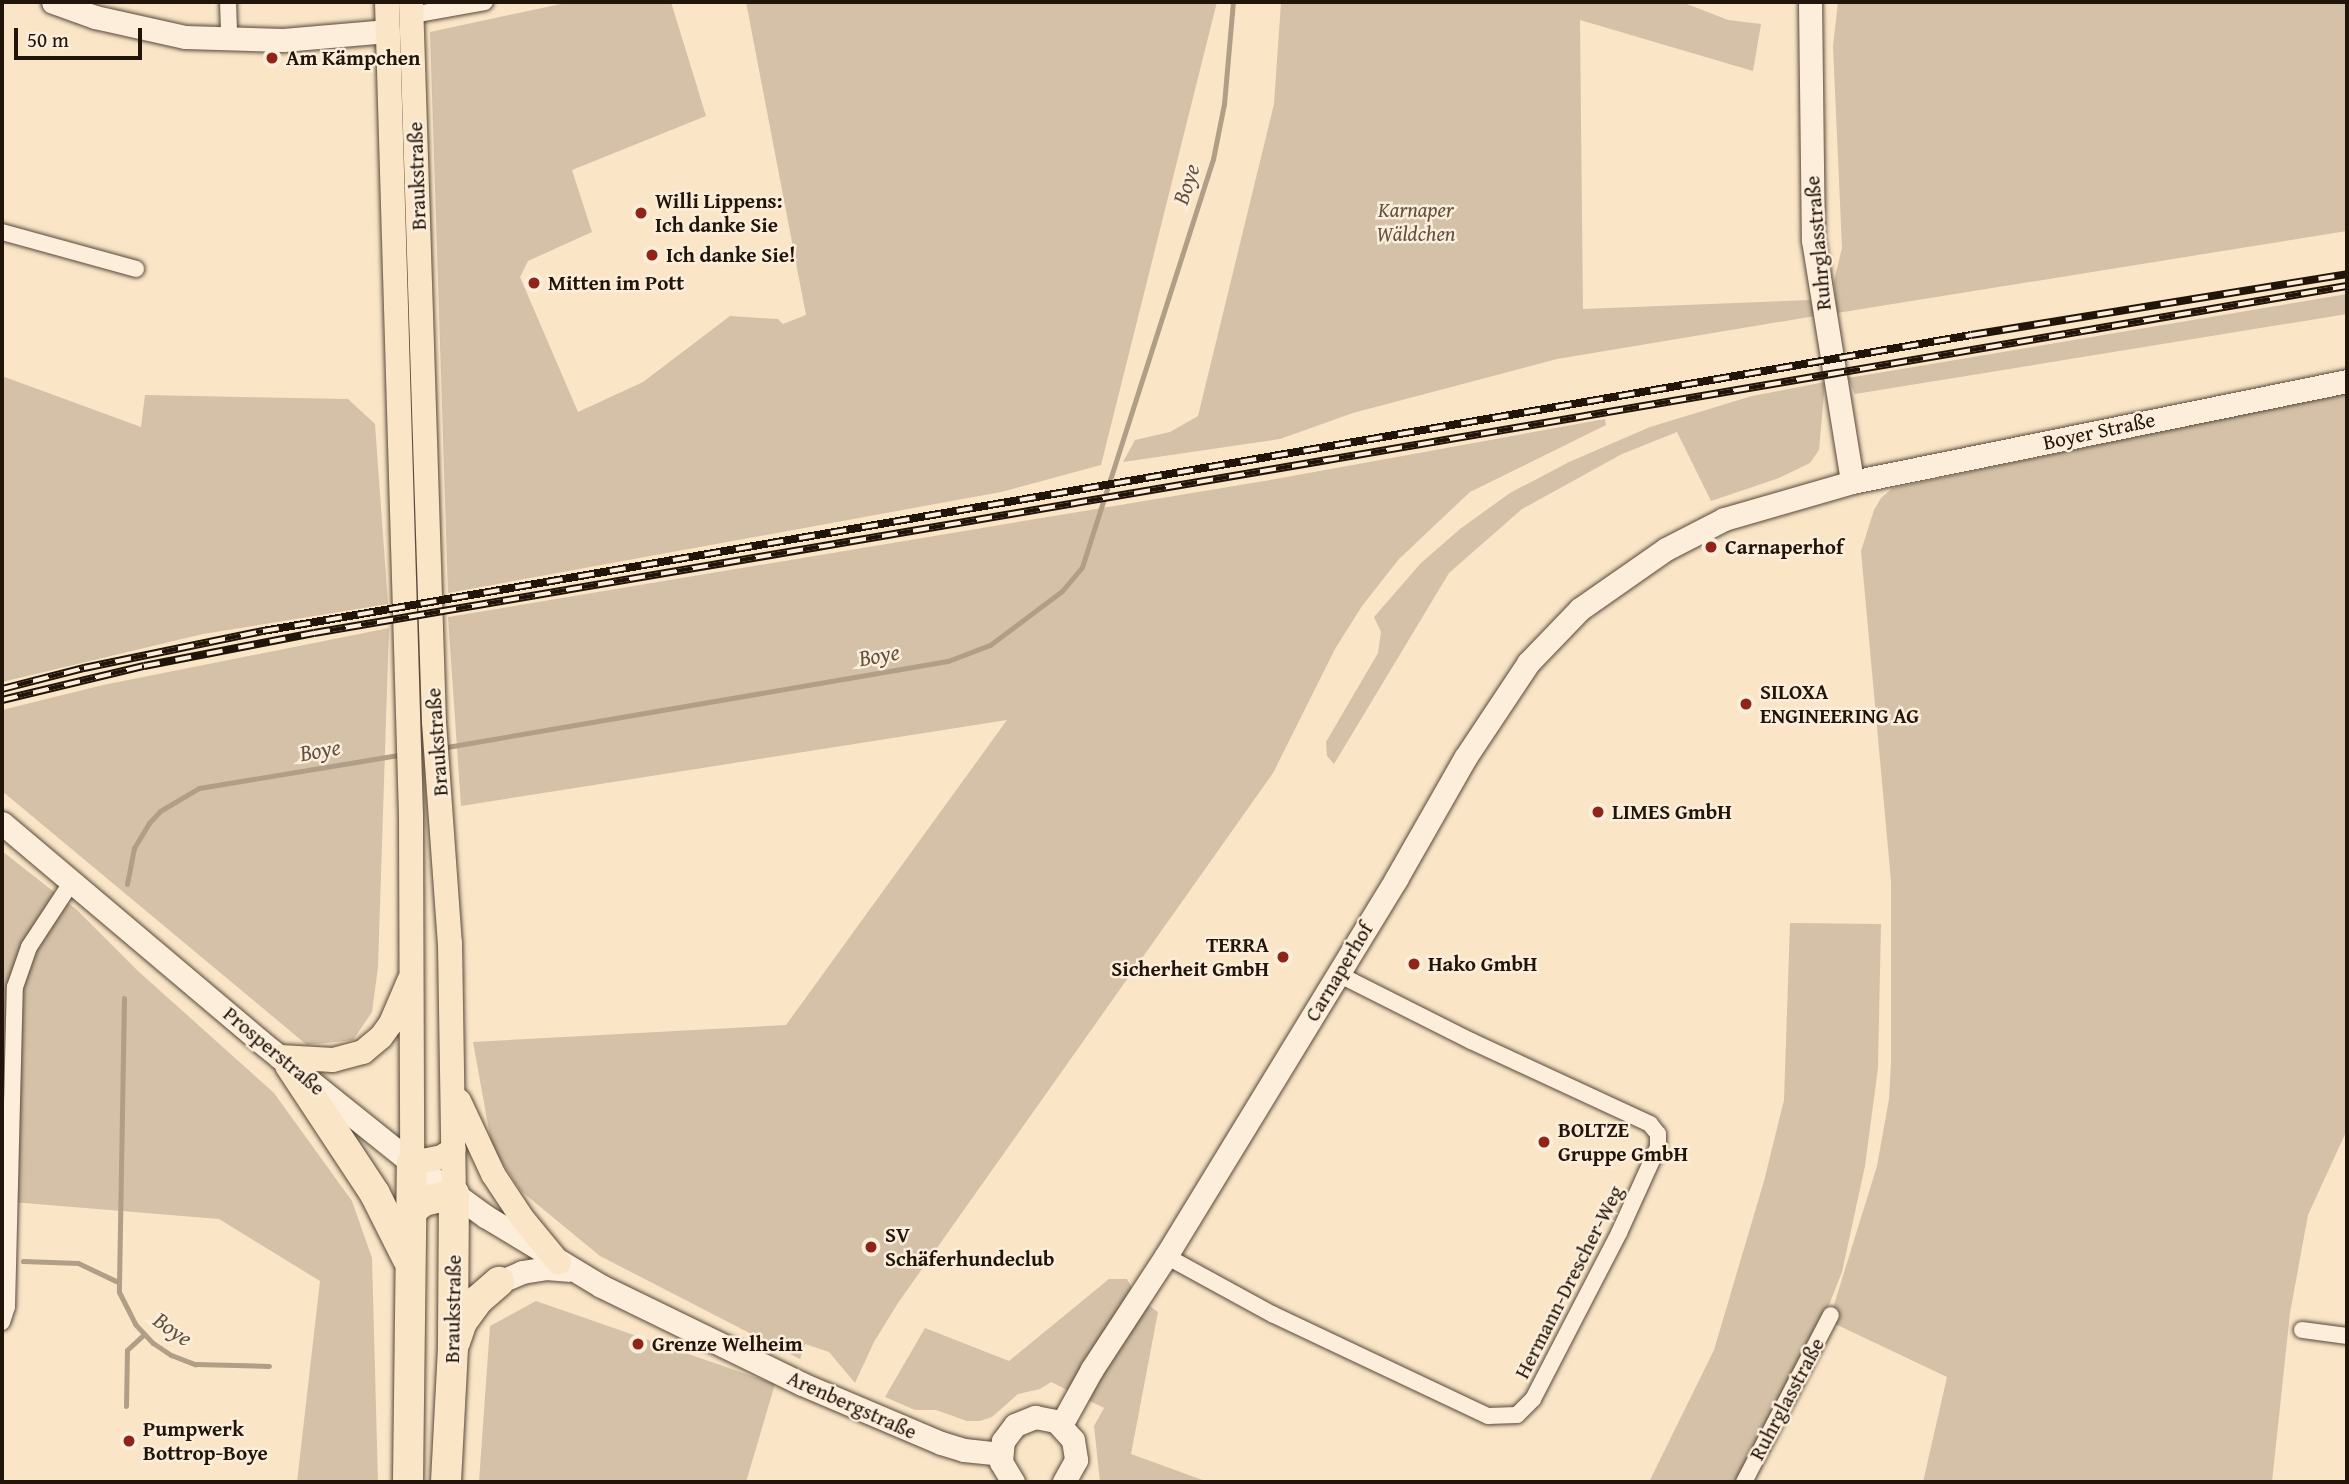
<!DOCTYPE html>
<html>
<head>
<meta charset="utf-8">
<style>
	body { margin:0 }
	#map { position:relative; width:2349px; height:1484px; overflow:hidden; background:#fae5c7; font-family:"Gentium Book Plus",serif }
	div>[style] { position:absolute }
	.green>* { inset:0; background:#d5c1a7 }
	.stream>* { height:5px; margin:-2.5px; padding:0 2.5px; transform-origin:2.5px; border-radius:2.5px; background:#b09e86 }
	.roads { filter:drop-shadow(0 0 2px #574838) drop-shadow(0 0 2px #574838) }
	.street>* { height:16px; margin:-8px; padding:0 8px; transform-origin:8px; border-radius:8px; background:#fceedb }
	.secondary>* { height:23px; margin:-11.5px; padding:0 11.5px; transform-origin:11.5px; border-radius:11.5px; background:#fceedb }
	.primary>* { height:24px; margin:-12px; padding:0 12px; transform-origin:12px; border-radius:12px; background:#fae5c7 }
	.highway>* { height:30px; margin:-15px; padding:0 15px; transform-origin:15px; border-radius:15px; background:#fae5c7 }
	.rail>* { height:8px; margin-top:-4px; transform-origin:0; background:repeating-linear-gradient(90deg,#fceedb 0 16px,#211408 0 32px); box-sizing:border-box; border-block:2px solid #211408 }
	.dots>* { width:19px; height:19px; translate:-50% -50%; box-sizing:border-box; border:4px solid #fceedb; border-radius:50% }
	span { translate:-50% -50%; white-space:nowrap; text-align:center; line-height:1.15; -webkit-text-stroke:5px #fceedb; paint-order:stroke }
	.poi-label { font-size:21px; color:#211408; font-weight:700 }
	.left { translate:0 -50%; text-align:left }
	.right { translate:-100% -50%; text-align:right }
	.street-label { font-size:21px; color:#211408 }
	.park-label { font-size:21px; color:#605140; font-style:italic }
	.water-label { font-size:23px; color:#615241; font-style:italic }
	.frame { position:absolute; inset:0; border:4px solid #211408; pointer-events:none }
	.scale { position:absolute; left:14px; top:28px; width:128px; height:32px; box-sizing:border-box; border:4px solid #211408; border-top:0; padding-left:9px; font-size:21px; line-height:24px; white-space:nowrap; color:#211408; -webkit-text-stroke:5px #fceedb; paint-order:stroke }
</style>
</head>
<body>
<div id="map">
	<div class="green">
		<div style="clip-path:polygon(570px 2px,671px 2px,706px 116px,572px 170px,592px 232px,528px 261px,520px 277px,578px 412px,643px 382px,730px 316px,778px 319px,783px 324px,806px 315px,746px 2px,1217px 2px,1101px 465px,1001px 492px,448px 593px,430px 32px)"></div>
		<div style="clip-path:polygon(1281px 2px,1682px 2px,1728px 20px,1761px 24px,1753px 71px,1580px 20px,1583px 309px,1810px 300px,1815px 316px,1557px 359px,1353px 413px,1280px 439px,1123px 462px,1135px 440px,1170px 432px,1198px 416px,1274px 104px)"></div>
		<div style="clip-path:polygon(1838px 2px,2347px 2px,2347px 231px,1837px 313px,1834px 281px,1842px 248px,1833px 46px)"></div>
		<div style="clip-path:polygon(2347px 294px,2347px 314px,1855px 394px,1848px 378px)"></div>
		<div style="clip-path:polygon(2px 376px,141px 427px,145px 395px,348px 399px,375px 424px,388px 604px,203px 634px,2px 682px)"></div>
		<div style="clip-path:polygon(1825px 382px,1819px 450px,1810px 463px,1779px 478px,1711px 501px,1677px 432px,1622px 454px,1522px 509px,1449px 573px,1334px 764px,1327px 756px,1326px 742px,1378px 653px,1381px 632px,1374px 617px,1421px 563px,1460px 529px,1510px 493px,1569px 462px,1650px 427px,1752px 396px)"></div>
		<div style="clip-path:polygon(2347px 388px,2347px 1130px,2308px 1215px,2290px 1313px,2272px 1482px,1923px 1482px,1947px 1377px,1829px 1321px,1877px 1166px,1889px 1099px,1891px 1063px,1891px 881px,1861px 551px,1874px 510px,1881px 498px,1893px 488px,2201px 423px)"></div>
		<div style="clip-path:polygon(1605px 419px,1606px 425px,1470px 492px,1399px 559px,1362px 606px,1335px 649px,1273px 773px,898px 1303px,874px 1342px,855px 1383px,829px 1352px,805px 1344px,800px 1359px,600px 1256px,521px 1191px,492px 1147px,473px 1042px,786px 1025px,1007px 720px,461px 806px,448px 617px,1270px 480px)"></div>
		<div style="clip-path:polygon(389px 628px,378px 967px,372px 1012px,353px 1040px,307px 1045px,2px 791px,2px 710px,103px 685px)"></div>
		<div style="clip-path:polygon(2px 851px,77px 910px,138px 971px,274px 1093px,352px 1201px,372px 1258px,378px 1482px,297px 1482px,320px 1281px,219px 1219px,12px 1202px,2px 1203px)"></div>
		<div style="clip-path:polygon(1790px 923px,1881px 924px,1878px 1068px,1865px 1166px,1842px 1272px,1825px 1315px,1740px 1482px,1649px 1482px,1714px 1350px,1764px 1181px,1784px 1100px)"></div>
		<div style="clip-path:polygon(1109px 1279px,1127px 1279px,1137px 1297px,1158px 1312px,1131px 1454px,1208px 1482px,1100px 1482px,1094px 1426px,1104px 1408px,1051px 1382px,1040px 1389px,1018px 1394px,992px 1417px,980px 1421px,967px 1421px,936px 1410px,915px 1410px,885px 1397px,925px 1328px,1009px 1361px)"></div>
		<div style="clip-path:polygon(536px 1301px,775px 1384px,746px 1482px,479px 1482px,490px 1326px)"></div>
	</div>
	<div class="stream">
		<div style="left:441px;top:748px;width:514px;rotate:-9.74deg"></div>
		<div style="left:948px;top:661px;width:45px;rotate:-20.9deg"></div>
		<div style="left:990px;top:645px;width:90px;rotate:-36.9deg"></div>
		<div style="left:1062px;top:591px;width:31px;rotate:-50deg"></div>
		<div style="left:1082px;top:567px;width:429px;rotate:-72.2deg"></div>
		<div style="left:1213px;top:159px;width:56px;rotate:-78.7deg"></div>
		<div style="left:1224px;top:104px;width:102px;rotate:-85deg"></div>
		<div style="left:127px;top:884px;width:37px;rotate:-79deg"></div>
		<div style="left:134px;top:848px;width:29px;rotate:-59deg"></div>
		<div style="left:149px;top:823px;width:16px;rotate:-47deg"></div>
		<div style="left:160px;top:811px;width:45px;rotate:-30.5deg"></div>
		<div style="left:199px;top:788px;width:208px;rotate:-9.4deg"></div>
		<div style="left:124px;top:998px;width:294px;rotate:91deg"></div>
		<div style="left:119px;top:1292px;width:36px;rotate:63deg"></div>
		<div style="left:135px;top:1324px;width:26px;rotate:47deg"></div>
		<div style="left:153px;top:1343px;width:22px;rotate:34deg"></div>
		<div style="left:171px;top:1355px;width:26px;rotate:21deg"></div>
		<div style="left:195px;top:1364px;width:74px;rotate:1.5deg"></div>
		<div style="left:23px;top:1261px;width:55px;rotate:2.1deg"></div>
		<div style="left:78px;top:1263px;width:44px;rotate:25.4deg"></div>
		<div style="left:126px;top:1406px;width:56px;rotate:-89deg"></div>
		<div style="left:127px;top:1350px;width:23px;rotate:-43deg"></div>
	</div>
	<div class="roads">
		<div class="street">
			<div style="left:228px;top:2px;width:38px;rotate:88deg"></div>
			<div style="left:412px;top:15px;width:74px;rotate:-10.1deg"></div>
			<div style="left:2px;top:232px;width:139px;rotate:15.4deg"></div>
			<div style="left:1166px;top:1256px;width:121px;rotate:28.7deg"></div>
			<div style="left:1272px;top:1314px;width:239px;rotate:25.3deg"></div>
			<div style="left:1488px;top:1416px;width:29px;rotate:-2deg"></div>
			<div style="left:1517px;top:1415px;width:23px;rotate:-45deg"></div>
			<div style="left:1533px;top:1399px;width:187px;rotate:-62.6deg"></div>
			<div style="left:1619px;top:1233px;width:94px;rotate:-65.6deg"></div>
			<div style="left:1658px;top:1147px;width:13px;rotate:-90deg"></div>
			<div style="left:1658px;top:1134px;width:13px;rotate:-129deg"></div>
			<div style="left:1650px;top:1124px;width:197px;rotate:-155.1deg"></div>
			<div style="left:1471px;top:1041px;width:149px;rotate:-153.3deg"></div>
			<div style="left:2px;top:1322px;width:16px;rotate:-72deg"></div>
			<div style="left:7px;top:1307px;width:320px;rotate:-88.6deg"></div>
			<div style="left:15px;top:987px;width:42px;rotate:-70.7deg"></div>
			<div style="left:29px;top:947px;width:80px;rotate:-56.7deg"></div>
			<div style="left:2302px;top:1330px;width:45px;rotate:7.6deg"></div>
			<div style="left:1744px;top:1482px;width:188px;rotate:-62.5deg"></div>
		</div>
		<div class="secondary">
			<div style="left:53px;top:2px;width:45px;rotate:19.7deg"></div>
			<div style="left:95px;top:17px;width:92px;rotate:12.5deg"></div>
			<div style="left:185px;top:37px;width:98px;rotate:1.8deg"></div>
			<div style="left:283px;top:40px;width:105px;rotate:-4.9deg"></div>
			<div style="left:1810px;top:2px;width:238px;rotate:89.3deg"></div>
			<div style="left:1813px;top:240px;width:245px;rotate:80.8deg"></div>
			<div style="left:2px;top:823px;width:339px;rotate:40.2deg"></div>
			<div style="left:261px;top:1042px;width:193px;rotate:38.7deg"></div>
			<div style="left:412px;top:1163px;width:90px;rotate:36deg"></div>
			<div style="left:485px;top:1216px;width:135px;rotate:31.1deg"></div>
			<div style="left:601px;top:1286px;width:224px;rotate:26deg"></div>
			<div style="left:802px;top:1384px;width:151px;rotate:23deg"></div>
			<div style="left:941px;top:1443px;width:24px;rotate:17deg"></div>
			<div style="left:964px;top:1450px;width:37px;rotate:6deg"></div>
			<div style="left:499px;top:1282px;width:25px;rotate:-23deg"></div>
			<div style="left:522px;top:1272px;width:24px;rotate:-9deg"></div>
			<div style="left:546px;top:1268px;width:22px;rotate:5deg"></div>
			<div style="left:1061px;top:1425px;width:64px;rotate:-61deg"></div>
			<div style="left:1092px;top:1369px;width:135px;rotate:-56.8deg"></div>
			<div style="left:1166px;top:1256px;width:442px;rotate:-58.6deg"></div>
			<div style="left:1396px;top:879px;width:139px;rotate:-60.3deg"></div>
			<div style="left:1465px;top:758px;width:114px;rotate:-56.4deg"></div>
			<div style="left:1528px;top:663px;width:75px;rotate:-46.1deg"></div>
			<div style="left:1580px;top:609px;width:105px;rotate:-34.9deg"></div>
			<div style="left:1666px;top:549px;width:65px;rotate:-27.3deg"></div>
			<div style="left:1724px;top:519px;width:133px;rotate:-16.1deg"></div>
			<div style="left:1852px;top:482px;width:505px;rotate:-11.53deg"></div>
			<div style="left:1013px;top:1482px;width:23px;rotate:-121deg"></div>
			<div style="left:1001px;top:1462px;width:21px;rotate:-85deg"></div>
			<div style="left:1003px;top:1441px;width:20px;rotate:-53deg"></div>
			<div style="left:1015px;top:1425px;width:22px;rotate:-22deg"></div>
			<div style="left:1035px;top:1417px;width:21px;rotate:11deg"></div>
			<div style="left:1056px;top:1421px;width:25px;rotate:48deg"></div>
			<div style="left:1073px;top:1440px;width:20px;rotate:81deg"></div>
			<div style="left:1076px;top:1460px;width:25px;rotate:119deg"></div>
		</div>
		<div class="primary">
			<div style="left:387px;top:2px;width:814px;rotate:88.31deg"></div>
			<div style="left:411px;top:816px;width:347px;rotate:89.8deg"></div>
			<div style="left:412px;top:1163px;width:31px;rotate:-11deg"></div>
			<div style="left:442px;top:1157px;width:14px;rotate:-34deg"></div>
			<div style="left:411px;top:2px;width:720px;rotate:88.17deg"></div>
			<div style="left:434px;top:722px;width:222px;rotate:85.9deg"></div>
			<div style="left:450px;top:943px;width:251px;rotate:89.1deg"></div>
			<div style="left:280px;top:1057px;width:53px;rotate:3.2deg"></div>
			<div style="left:333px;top:1060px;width:31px;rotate:-15deg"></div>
			<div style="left:363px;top:1052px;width:23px;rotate:-40deg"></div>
			<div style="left:381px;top:1037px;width:17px;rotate:-54deg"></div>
			<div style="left:391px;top:1023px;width:46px;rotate:-66.8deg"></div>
			<div style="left:459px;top:1101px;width:81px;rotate:65deg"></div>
			<div style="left:493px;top:1174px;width:53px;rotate:56.6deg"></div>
			<div style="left:522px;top:1218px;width:58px;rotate:50.6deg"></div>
		</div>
		<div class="highway">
			<div style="left:290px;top:1065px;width:154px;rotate:56.6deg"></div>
			<div style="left:375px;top:1194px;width:72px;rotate:63.4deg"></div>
			<div style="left:411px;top:1211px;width:16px;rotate:-38deg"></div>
			<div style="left:424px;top:1201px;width:31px;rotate:-13deg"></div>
			<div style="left:454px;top:1194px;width:154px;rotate:90.4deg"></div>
			<div style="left:453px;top:1348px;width:134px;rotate:93deg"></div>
			<div style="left:455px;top:1342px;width:21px;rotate:-71deg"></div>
			<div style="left:462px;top:1322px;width:27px;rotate:-54deg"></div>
			<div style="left:478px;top:1300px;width:28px;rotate:-41deg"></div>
			<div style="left:408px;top:1482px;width:319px;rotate:-89.3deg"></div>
		</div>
	</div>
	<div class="rail">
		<div style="left:2px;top:689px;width:85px;rotate:-14.4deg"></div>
		<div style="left:84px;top:668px;width:183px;rotate:-11.7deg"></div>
		<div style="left:263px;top:631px;width:1733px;rotate:-9.83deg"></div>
		<div style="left:1971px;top:335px;width:381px;rotate:-9.2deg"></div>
		<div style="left:2px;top:700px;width:146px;rotate:-13.5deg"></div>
		<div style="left:144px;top:666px;width:173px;rotate:-11deg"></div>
		<div style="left:314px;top:633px;width:2062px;rotate:-9.69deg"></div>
	</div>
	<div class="dots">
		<div style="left:272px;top:58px;background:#8f2418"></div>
		<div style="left:641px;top:213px;background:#8f2418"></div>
		<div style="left:652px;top:255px;background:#8f2418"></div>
		<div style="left:534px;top:283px;background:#8f2418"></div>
		<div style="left:1711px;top:547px;background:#8f2418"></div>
		<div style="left:1746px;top:704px;background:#8f2418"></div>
		<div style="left:1598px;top:812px;background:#8f2418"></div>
		<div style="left:1283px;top:957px;background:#8f2418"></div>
		<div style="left:1414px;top:964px;background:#8f2418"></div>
		<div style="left:1544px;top:1142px;background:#8f2418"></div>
		<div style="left:871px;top:1247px;background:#8f2418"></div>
		<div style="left:638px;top:1344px;background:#8f2418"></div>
		<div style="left:129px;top:1441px;background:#8f2418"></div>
	</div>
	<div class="poi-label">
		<span class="left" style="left:286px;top:58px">Am Kämpchen</span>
		<span class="left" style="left:655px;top:213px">Willi Lippens:<br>Ich danke Sie</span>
		<span class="left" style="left:666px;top:255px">Ich danke Sie!</span>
		<span class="left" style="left:548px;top:283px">Mitten im Pott</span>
		<span class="left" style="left:1725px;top:547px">Carnaperhof</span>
		<span class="left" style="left:1760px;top:704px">SILOXA<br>ENGINEERING AG</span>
		<span class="left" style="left:1612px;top:812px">LIMES GmbH</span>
		<span class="right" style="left:1269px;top:957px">TERRA<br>Sicherheit GmbH</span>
		<span class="left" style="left:1428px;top:964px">Hako GmbH</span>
		<span class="left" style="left:1558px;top:1142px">BOLTZE<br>Gruppe GmbH</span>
		<span class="left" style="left:885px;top:1247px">SV<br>Schäferhundeclub</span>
		<span class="left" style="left:652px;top:1344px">Grenze Welheim</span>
		<span class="left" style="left:143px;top:1441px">Pumpwerk<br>Bottrop-Boye</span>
	</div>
	<div class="street-label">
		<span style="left:417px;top:176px;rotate:-92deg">Braukstraße</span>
		<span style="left:1818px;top:243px;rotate:-95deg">Ruhrglasstraße</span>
		<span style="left:2099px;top:431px;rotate:-12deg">Boyer Straße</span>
		<span style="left:437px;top:742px;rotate:-94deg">Braukstraße</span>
		<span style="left:1339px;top:972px;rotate:-59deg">Carnaperhof</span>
		<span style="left:274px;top:1051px;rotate:40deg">Prosperstraße</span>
		<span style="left:1569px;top:1282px;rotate:-63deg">Hermann-Drescher-Weg</span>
		<span style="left:453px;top:1309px;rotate:-89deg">Braukstraße</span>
		<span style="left:1787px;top:1399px;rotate:-62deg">Ruhrglasstraße</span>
		<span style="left:852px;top:1405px;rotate:24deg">Arenbergstraße</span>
	</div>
	<div class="park-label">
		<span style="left:1416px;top:222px">Karnaper<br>Wäldchen</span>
	</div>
	<div class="water-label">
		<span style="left:1186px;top:184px;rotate:-72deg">Boye</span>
		<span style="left:879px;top:655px;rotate:-10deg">Boye</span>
		<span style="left:320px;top:750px;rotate:-10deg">Boye</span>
		<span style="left:173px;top:1329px;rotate:35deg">Boye</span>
	</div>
	<div class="frame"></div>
	<div class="scale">50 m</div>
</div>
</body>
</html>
